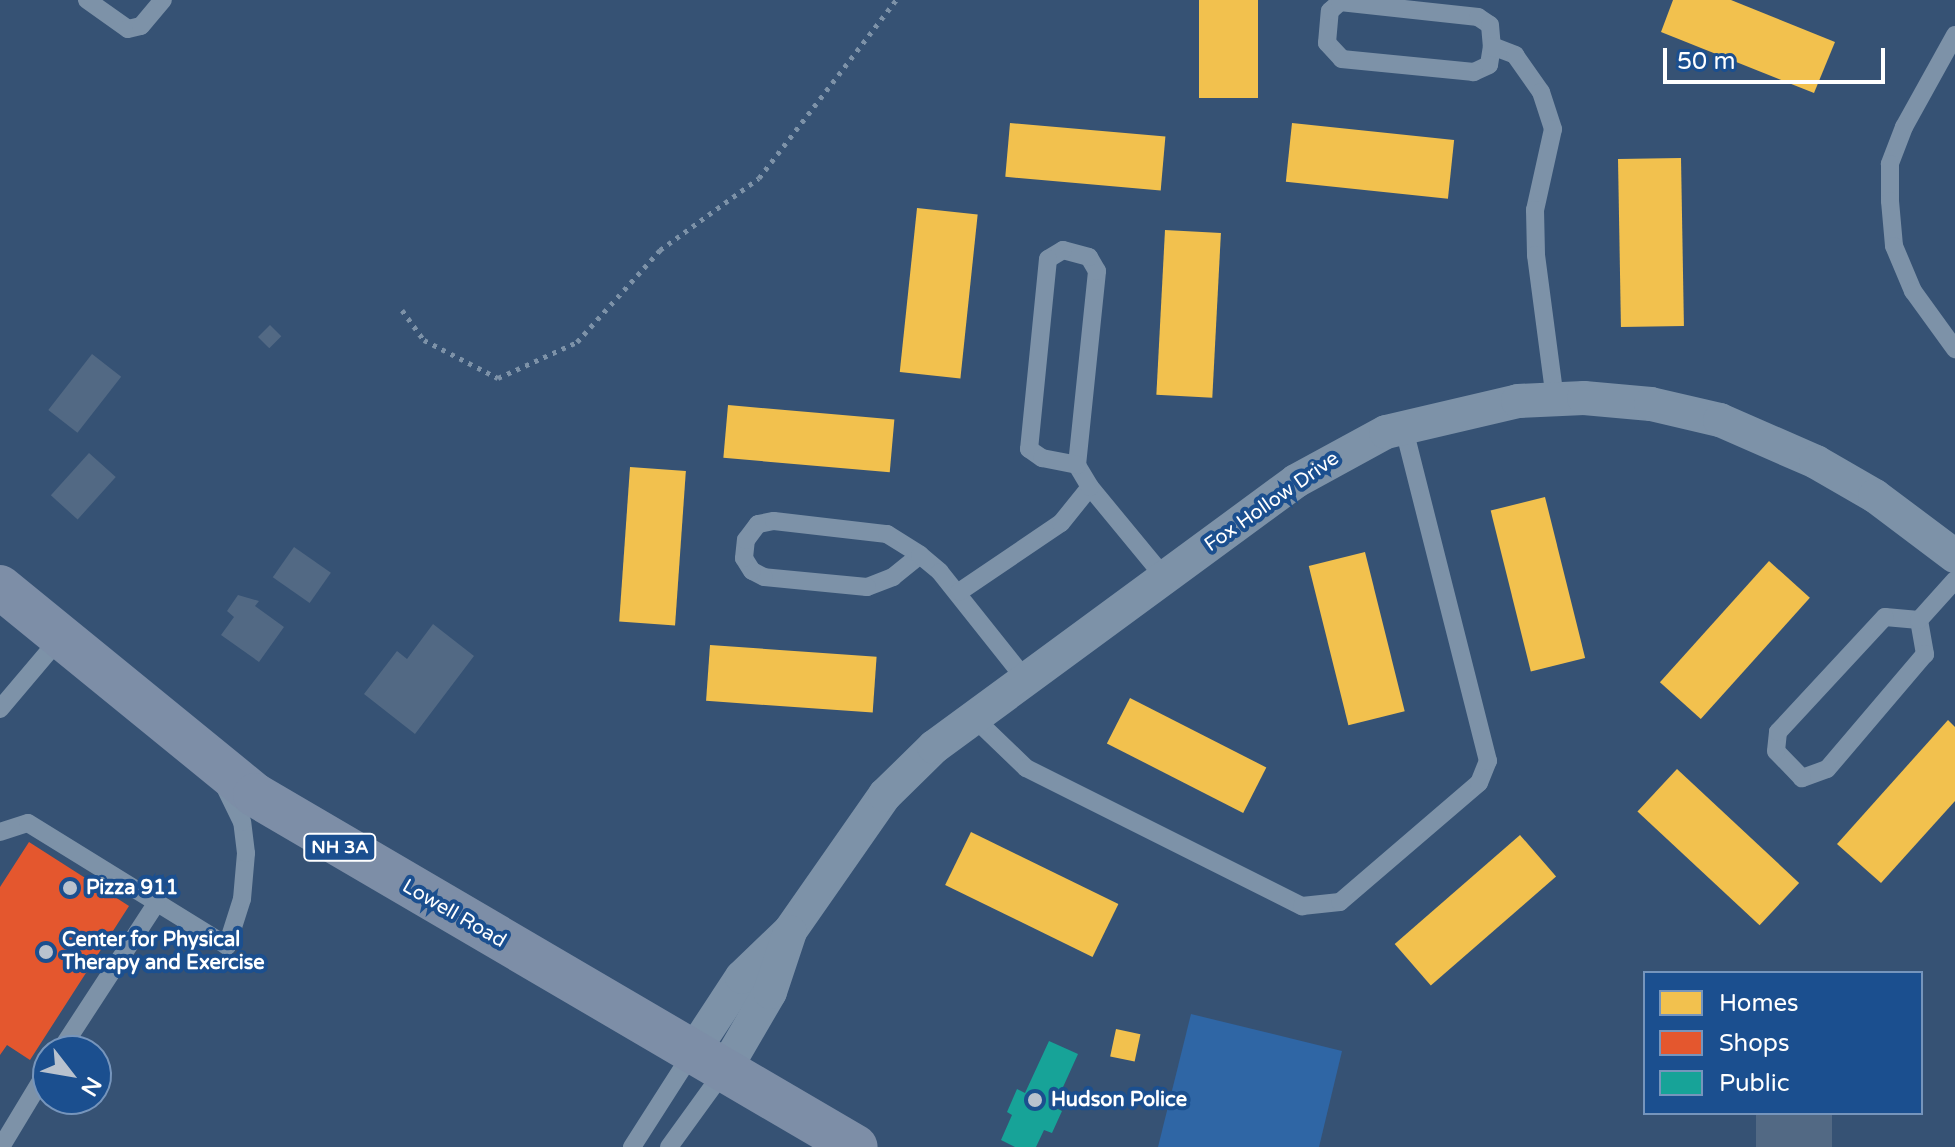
<!DOCTYPE html>
<html>
<head>
<meta charset="utf-8">
<style>
	body { margin:0 }
	#map { position:relative; width:1955px; height:1147px; overflow:hidden; background:#365274; font-family:"Varela Round",sans-serif }
	div>[style] { position:absolute }
	.green>* { inset:0; background:#2f66a5 }
	.homes>* { inset:0; background:#f2c14e; transform-origin:0 0 }
	.shops>* { inset:0; background:#e4572e }
	.public>* { inset:0; background:#17a398 }
	.building>* { inset:0; background:#526984; transform-origin:0 0 }
	.path>* { height:5px; margin-top:-2.5px; transform-origin:0; background:repeating-linear-gradient(90deg,#7d92a8 0 4px,transparent 0 10px) }
	.lane>* { height:18px; margin:-9px; padding:0 9px; transform-origin:9px; border-radius:9px; background:#7d92a8 }
	.street>* { height:34px; margin:-17px; padding:0 17px; transform-origin:17px; border-radius:17px; background:#7d92a8 }
	.primary>* { height:44px; margin:-22px; padding:0 22px; transform-origin:22px; border-radius:22px; background:#7d8ea7 }
	.dots>* { width:22px; height:22px; translate:-50% -50%; box-sizing:border-box; border:4px solid #1b4f8f; border-radius:50% }
	span { translate:-50% -50%; white-space:nowrap; text-align:center; line-height:1.15; -webkit-text-stroke:8px #1b4f8f; paint-order:stroke }
	.shield-label span { padding:2px 6px; background:#1b4f8f; border:2px solid; border-radius:6px; -webkit-text-stroke-width:0 }
	.shield-label { font-size:18px; color:#fff; font-weight:700 }
	.street-label { font-size:20px; color:#fff }
	.poi-label { font-size:20px; color:#fff; font-weight:700 }
	.left { translate:0 -50%; text-align:left }
	.legend { position:absolute; left:1643px; top:971px; width:280px; height:144px; box-sizing:border-box; background:#1b4f8f; border:2px solid #7695bc; margin:0; padding:10px 14px; list-style:none; font-size:24px; color:#fff }
	.legend li { display:flex; align-items:center; gap:16px; height:40px }
	.legend b { width:40px; border:2px solid #7695bc }
	.north { position:absolute; left:32px; top:1035px; width:80px; height:80px; box-sizing:border-box; background:#1b4f8f; border:2px solid #7695bc; border-radius:50%; rotate:121deg; font-size:22px; font-weight:700; line-height:32px; text-align:center; color:#fff }
	.north::after { content:''; display:block; margin:auto; width:28px; height:36px; background:#b9c2ce; clip-path:polygon(50% 0,100% 100%,50% 72%,0 100%) }
	.scale { position:absolute; left:1663px; top:48px; width:222px; height:36px; box-sizing:border-box; border:4px solid #fff; border-top:0; padding-left:10px; font-size:24px; line-height:28px; white-space:nowrap; color:#fff; -webkit-text-stroke:6px #1b4f8f; paint-order:stroke }
</style>
</head>
<body>
<div id="map">
	<div class="green">
		<div style="clip-path:polygon(1191px 1014px,1342px 1051px,1319px 1147px,1158px 1147px)"></div>
	</div>
	<div class="homes">
		<div style="left:1199px;top:0;width:59px;height:98px"></div>
		<div style="clip-path:polygon(1673px 0,1731px 0,1835px 42px,1814px 93px,1661px 32px)"></div>
		<div style="left:1010px;top:123px;width:156px;height:54px;rotate:5deg"></div>
		<div style="left:1292px;top:123px;width:163px;height:59px;rotate:6deg"></div>
		<div style="left:1681px;top:158px;width:168px;height:63px;rotate:89deg"></div>
		<div style="left:917px;top:208px;width:61px;height:165px;rotate:6deg"></div>
		<div style="left:1165px;top:230px;width:56px;height:165px;rotate:3deg"></div>
		<div style="left:728px;top:405px;width:167px;height:53px;rotate:5deg"></div>
		<div style="left:630px;top:467px;width:56px;height:155px;rotate:4deg"></div>
		<div style="left:1545px;top:497px;width:166px;height:56px;rotate:76deg"></div>
		<div style="left:1365px;top:552px;width:164px;height:58px;rotate:76deg"></div>
		<div style="left:1769px;top:561px;width:55px;height:163px;rotate:42deg"></div>
		<div style="left:710px;top:645px;width:167px;height:56px;rotate:4deg"></div>
		<div style="left:1130px;top:698px;width:153px;height:51px;rotate:27deg"></div>
		<div style="clip-path:polygon(1948px 720px,1955px 727px,1955px 801px,1881px 883px,1837px 844px)"></div>
		<div style="left:1677px;top:769px;width:167px;height:58px;rotate:43deg"></div>
		<div style="left:971px;top:832px;width:164px;height:59px;rotate:26deg"></div>
		<div style="left:1520px;top:835px;width:55px;height:166px;rotate:49deg"></div>
		<div style="left:1116px;top:1029px;width:25px;height:28px;rotate:12deg"></div>
	</div>
	<div class="shops">
		<div style="clip-path:polygon(29px 842px,129px 906px,30px 1060px,7px 1045px,0 1055px,0 887px)"></div>
	</div>
	<div class="public">
		<div style="clip-path:polygon(1049px 1041px,1078px 1054px,1054px 1107px,1062px 1111px,1052px 1133px,1044px 1130px,1036px 1147px,1015px 1147px,1001px 1140px,1012px 1115px,1007px 1112px,1017px 1089px,1025px 1093px)"></div>
	</div>
	<div class="building">
		<div style="left:270px;top:325px;width:16px;height:17px;rotate:45deg"></div>
		<div style="left:92px;top:354px;width:37px;height:71px;rotate:38deg"></div>
		<div style="left:89px;top:453px;width:36px;height:57px;rotate:42deg"></div>
		<div style="left:294px;top:547px;width:45px;height:37px;rotate:35deg"></div>
		<div style="clip-path:polygon(238px 595px,259px 601px,255px 606px,284px 627px,259px 662px,221px 635px,234px 617px,227px 611px)"></div>
		<div style="clip-path:polygon(433px 624px,474px 656px,415px 734px,364px 694px,397px 651px,407px 659px)"></div>
		<div style="left:1756px;top:1113px;width:76px;height:34px"></div>
	</div>
	<div class="path">
		<div style="left:402px;top:310px;width:37px;rotate:54deg"></div>
		<div style="left:424px;top:340px;width:83px;rotate:27.2deg"></div>
		<div style="left:498px;top:378px;width:87px;rotate:-24.5deg"></div>
		<div style="left:577px;top:342px;width:124px;rotate:-47.9deg"></div>
		<div style="left:660px;top:250px;width:122px;rotate:-36deg"></div>
		<div style="left:759px;top:178px;width:225px;rotate:-52.4deg"></div>
	</div>
	<div class="lane">
		<div style="left:87px;top:0;width:50px;rotate:35.3deg"></div>
		<div style="left:128px;top:29px;width:13px;rotate:-13deg"></div>
		<div style="left:141px;top:26px;width:34px;rotate:-50deg"></div>
		<div style="left:1955px;top:35px;width:105px;rotate:119deg"></div>
		<div style="left:1904px;top:127px;width:40px;rotate:111deg"></div>
		<div style="left:1890px;top:164px;width:37px;rotate:90deg"></div>
		<div style="left:1890px;top:201px;width:45px;rotate:84.9deg"></div>
		<div style="left:1894px;top:246px;width:49px;rotate:67.1deg"></div>
		<div style="left:1913px;top:291px;width:72px;rotate:54.1deg"></div>
		<div style="left:1492px;top:46px;width:19px;rotate:99deg"></div>
		<div style="left:1489px;top:65px;width:17px;rotate:155deg"></div>
		<div style="left:1474px;top:72px;width:133px;rotate:-174.4deg"></div>
		<div style="left:1342px;top:59px;width:22px;rotate:-133deg"></div>
		<div style="left:1327px;top:43px;width:32px;rotate:-85deg"></div>
		<div style="left:1330px;top:11px;width:13px;rotate:-42deg"></div>
		<div style="left:1340px;top:2px;width:139px;rotate:6.2deg"></div>
		<div style="left:1478px;top:17px;width:14px;rotate:34deg"></div>
		<div style="left:1490px;top:25px;width:21px;rotate:85deg"></div>
		<div style="left:1492px;top:46px;width:25px;rotate:21deg"></div>
		<div style="left:1515px;top:55px;width:45px;rotate:54.9deg"></div>
		<div style="left:1541px;top:92px;width:39px;rotate:72deg"></div>
		<div style="left:1553px;top:129px;width:83px;rotate:102.5deg"></div>
		<div style="left:1535px;top:210px;width:45px;rotate:88.7deg"></div>
		<div style="left:1536px;top:255px;width:145px;rotate:82.5deg"></div>
		<div style="left:1090px;top:487px;width:118px;rotate:50.5deg"></div>
		<div style="left:920px;top:555px;width:35px;rotate:141deg"></div>
		<div style="left:893px;top:577px;width:28px;rotate:159deg"></div>
		<div style="left:867px;top:587px;width:103px;rotate:-174.5deg"></div>
		<div style="left:764px;top:577px;width:13px;rotate:-153deg"></div>
		<div style="left:752px;top:571px;width:15px;rotate:-122deg"></div>
		<div style="left:744px;top:558px;width:18px;rotate:-84deg"></div>
		<div style="left:746px;top:540px;width:20px;rotate:-53deg"></div>
		<div style="left:758px;top:524px;width:16px;rotate:-11deg"></div>
		<div style="left:774px;top:521px;width:114px;rotate:6.6deg"></div>
		<div style="left:887px;top:534px;width:39px;rotate:32deg"></div>
		<div style="left:920px;top:555px;width:26px;rotate:40deg"></div>
		<div style="left:940px;top:572px;width:137px;rotate:51.5deg"></div>
		<div style="left:959px;top:592px;width:123px;rotate:-34.1deg"></div>
		<div style="left:1061px;top:523px;width:46px;rotate:-51.1deg"></div>
		<div style="left:1090px;top:487px;width:26px;rotate:-121deg"></div>
		<div style="left:1077px;top:465px;width:195px;rotate:-84.1deg"></div>
		<div style="left:1097px;top:271px;width:16px;rotate:-120deg"></div>
		<div style="left:1089px;top:257px;width:27px;rotate:-165deg"></div>
		<div style="left:1063px;top:250px;width:17px;rotate:149deg"></div>
		<div style="left:1048px;top:259px;width:191px;rotate:95.7deg"></div>
		<div style="left:1029px;top:449px;width:16px;rotate:35deg"></div>
		<div style="left:1042px;top:458px;width:36px;rotate:11deg"></div>
		<div style="left:1885px;top:617px;width:34px;rotate:5deg"></div>
		<div style="left:1919px;top:620px;width:35px;rotate:80deg"></div>
		<div style="left:1925px;top:654px;width:151px;rotate:130.4deg"></div>
		<div style="left:1827px;top:769px;width:27px;rotate:160deg"></div>
		<div style="left:1802px;top:778px;width:37px;rotate:-134deg"></div>
		<div style="left:1776px;top:751px;width:19px;rotate:-84deg"></div>
		<div style="left:1778px;top:732px;width:157px;rotate:-47.1deg"></div>
		<div style="left:1919px;top:620px;width:54px;rotate:-48deg"></div>
		<div style="left:0;top:709px;width:93px;rotate:-49.8deg"></div>
		<div style="left:972px;top:716px;width:75px;rotate:43.9deg"></div>
		<div style="left:1026px;top:768px;width:309px;rotate:26.6deg"></div>
		<div style="left:1302px;top:906px;width:38px;rotate:-6deg"></div>
		<div style="left:1340px;top:902px;width:183px;rotate:-40.6deg"></div>
		<div style="left:1479px;top:783px;width:24px;rotate:-68deg"></div>
		<div style="left:1488px;top:761px;width:346px;rotate:-104.2deg"></div>
		<div style="left:0;top:832px;width:29px;rotate:-18deg"></div>
		<div style="left:28px;top:823px;width:234px;rotate:31.7deg"></div>
		<div style="left:227px;top:946px;width:49px;rotate:-72.3deg"></div>
		<div style="left:242px;top:899px;width:46px;rotate:-85deg"></div>
		<div style="left:246px;top:853px;width:31px;rotate:-97deg"></div>
		<div style="left:242px;top:822px;width:37px;rotate:-116deg"></div>
		<div style="left:60px;top:1051px;width:176px;rotate:-56.9deg"></div>
		<div style="left:1px;top:1147px;width:91px;rotate:-58.9deg"></div>
		<div style="left:632px;top:1147px;width:112px;rotate:-57.4deg"></div>
		<div style="left:669px;top:1147px;width:94px;rotate:-54.1deg"></div>
	</div>
	<div class="street">
		<div style="left:692px;top:1053px;width:91px;rotate:-56.7deg"></div>
		<div style="left:742px;top:977px;width:66px;rotate:-43.8deg"></div>
		<div style="left:790px;top:931px;width:166px;rotate:-55.1deg"></div>
		<div style="left:885px;top:795px;width:69px;rotate:-44.4deg"></div>
		<div style="left:934px;top:747px;width:449px;rotate:-36.3deg"></div>
		<div style="left:1296px;top:481px;width:102px;rotate:-28.6deg"></div>
		<div style="left:1386px;top:432px;width:136px;rotate:-13.2deg"></div>
		<div style="left:1518px;top:401px;width:66px;rotate:-2.6deg"></div>
		<div style="left:1584px;top:398px;width:67px;rotate:5.1deg"></div>
		<div style="left:1651px;top:404px;width:71px;rotate:13.1deg"></div>
		<div style="left:1720px;top:420px;width:105px;rotate:23.6deg"></div>
		<div style="left:1816px;top:462px;width:68px;rotate:30deg"></div>
		<div style="left:1875px;top:496px;width:100px;rotate:36.9deg"></div>
		<div style="left:724px;top:1071px;width:91px;rotate:-59.8deg"></div>
		<div style="left:770px;top:992px;width:63px;rotate:-71.6deg"></div>
	</div>
	<div class="primary">
		<div style="left:0;top:587px;width:329px;rotate:39.2deg"></div>
		<div style="left:255px;top:795px;width:696px;rotate:30.36deg"></div>
	</div>
	<div class="dots">
		<div style="left:70px;top:888px;background:#b9c2ce"></div>
		<div style="left:46px;top:952px;background:#b9c2ce"></div>
		<div style="left:1035px;top:1100px;background:#b9c2ce"></div>
	</div>
	<div class="shield-label">
		<span style="left:340px;top:847px">NH 3A</span>
	</div>
	<div class="street-label">
		<span style="left:1272px;top:502px;rotate:-35deg">Fox Hollow Drive</span>
		<span style="left:454px;top:914px;rotate:30deg">Lowell Road</span>
	</div>
	<div class="poi-label">
		<span class="left" style="left:86px;top:888px">Pizza 911</span>
		<span class="left" style="left:62px;top:952px">Center for Physical<br>Therapy and Exercise</span>
		<span class="left" style="left:1051px;top:1100px">Hudson Police</span>
	</div>
	<ul class="legend">
	<li><b style="height:22px;background:#f2c14e"></b>Homes</li>
	<li><b style="height:22px;background:#e4572e"></b>Shops</li>
	<li><b style="height:22px;background:#17a398"></b>Public</li>
	</ul>
	<div class="north">N</div>
	<div class="scale">50 m</div>
</div>
</body>
</html>
